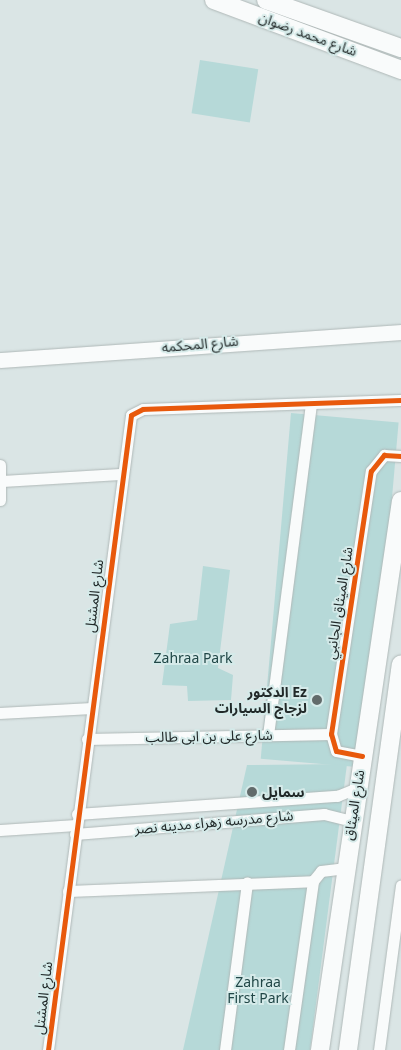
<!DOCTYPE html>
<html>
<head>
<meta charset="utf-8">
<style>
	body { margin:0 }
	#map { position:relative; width:401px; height:1050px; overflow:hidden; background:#dae5e5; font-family:"Noto Sans","Noto Sans Arabic",sans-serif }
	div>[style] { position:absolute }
	.green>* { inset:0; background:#b6d9d8; transform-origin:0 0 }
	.roads { filter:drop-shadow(0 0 1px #afb8b7) drop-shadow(0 0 1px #afb8b7) }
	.street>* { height:11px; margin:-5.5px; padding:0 5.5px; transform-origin:5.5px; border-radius:5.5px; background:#f9fbfb }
	.secondary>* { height:15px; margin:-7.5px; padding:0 7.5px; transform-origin:7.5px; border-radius:7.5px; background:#f9fbfb }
	.primary>* { height:18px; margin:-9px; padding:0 9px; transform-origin:9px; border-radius:9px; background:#f9fbfb }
	.cycleway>* { height:5px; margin:-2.5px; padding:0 2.5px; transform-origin:2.5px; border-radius:2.5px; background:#e8590c }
	.dots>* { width:14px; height:14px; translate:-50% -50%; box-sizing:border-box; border:2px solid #d5eae9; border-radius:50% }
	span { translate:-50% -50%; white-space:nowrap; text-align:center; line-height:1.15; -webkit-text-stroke:4px #d5eae9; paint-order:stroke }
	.street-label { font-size:14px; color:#212929 }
	.park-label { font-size:14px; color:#214747 }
	.poi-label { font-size:14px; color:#212929; font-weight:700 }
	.right { translate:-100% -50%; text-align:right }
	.left { translate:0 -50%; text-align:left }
</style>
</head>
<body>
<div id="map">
	<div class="green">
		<div style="left:200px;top:60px;width:59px;height:54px;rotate:9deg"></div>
		<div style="left:291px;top:413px;width:108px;height:347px;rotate:5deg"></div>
		<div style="clip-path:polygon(203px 566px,230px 570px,218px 668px,233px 675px,231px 700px,188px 701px,187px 686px,162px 685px,170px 624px,197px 620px)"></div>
		<div style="clip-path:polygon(347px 764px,310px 1050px,183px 1050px,247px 765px)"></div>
	</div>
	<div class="roads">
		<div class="street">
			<div style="left:0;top:465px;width:35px;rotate:90deg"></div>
			<div style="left:2px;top:481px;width:118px;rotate:-3.4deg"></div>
			<div style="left:0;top:713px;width:91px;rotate:-3.1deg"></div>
			<div style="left:268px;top:735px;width:333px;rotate:-82.6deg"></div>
			<div style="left:87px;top:739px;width:244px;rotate:-1.2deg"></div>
			<div style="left:362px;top:756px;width:26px;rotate:-169deg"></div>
			<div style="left:336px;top:751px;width:18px;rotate:-106deg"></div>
			<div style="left:331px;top:734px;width:266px;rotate:-81.4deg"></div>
			<div style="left:371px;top:471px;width:21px;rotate:-51deg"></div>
			<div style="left:384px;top:455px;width:17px;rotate:3deg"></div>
			<div style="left:77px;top:814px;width:261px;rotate:-4deg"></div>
			<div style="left:337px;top:796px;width:22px;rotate:-22deg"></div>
			<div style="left:0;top:830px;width:76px;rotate:-3.8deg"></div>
			<div style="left:75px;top:834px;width:250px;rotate:-4.6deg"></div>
			<div style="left:324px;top:814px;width:29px;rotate:14deg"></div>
			<div style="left:68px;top:891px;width:245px;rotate:-2.3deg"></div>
			<div style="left:48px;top:1050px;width:640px;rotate:-82.55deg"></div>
			<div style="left:131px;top:415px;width:13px;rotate:-27deg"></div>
			<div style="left:143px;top:409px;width:258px;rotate:-2deg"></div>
			<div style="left:225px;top:1050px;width:169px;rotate:-82.5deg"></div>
			<div style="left:289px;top:1050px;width:171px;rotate:-81.9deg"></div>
			<div style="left:313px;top:881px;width:13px;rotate:-51deg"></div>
			<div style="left:321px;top:871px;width:23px;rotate:-7deg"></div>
			<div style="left:379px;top:1050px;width:166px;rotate:-82.4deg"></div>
		</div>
		<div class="secondary">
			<div style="left:0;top:360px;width:402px;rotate:-4deg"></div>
		</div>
		<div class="primary">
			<div style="left:214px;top:0;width:200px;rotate:20.5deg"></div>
			<div style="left:266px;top:0;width:143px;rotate:19.6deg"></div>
			<div style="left:320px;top:1050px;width:555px;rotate:-81.61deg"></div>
			<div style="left:348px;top:1050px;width:389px;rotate:-82.2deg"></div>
		</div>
	</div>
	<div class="cycleway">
		<div style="left:362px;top:756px;width:26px;rotate:-169deg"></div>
		<div style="left:336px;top:751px;width:18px;rotate:-106deg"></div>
		<div style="left:331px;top:734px;width:266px;rotate:-81.4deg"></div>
		<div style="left:371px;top:471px;width:21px;rotate:-51deg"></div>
		<div style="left:384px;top:455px;width:17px;rotate:3deg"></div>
		<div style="left:48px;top:1050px;width:640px;rotate:-82.55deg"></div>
		<div style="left:131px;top:415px;width:13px;rotate:-27deg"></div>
		<div style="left:143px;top:409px;width:258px;rotate:-2deg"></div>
	</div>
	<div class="dots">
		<div style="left:317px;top:700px;background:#626b6b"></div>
		<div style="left:252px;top:792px;background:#626b6b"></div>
	</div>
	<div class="street-label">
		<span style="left:308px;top:34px;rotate:20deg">شارع محمد رضوان</span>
		<span style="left:200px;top:344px;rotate:-5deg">شارع المحكمه</span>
		<span style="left:94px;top:596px;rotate:-83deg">شارع المشتل</span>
		<span style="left:339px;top:603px;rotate:-81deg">شارع الميثاق الجانبي</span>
		<span style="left:209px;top:736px;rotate:-1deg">شارع على بن ابى طالب</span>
		<span style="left:354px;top:805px;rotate:-81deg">شارع الميثاق</span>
		<span style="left:214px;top:822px;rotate:-5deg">شارع مدرسه زهراء مدينه نصر</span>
		<span style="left:43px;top:998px;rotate:-83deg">شارع المشتل</span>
	</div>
	<div class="park-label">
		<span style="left:193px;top:658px">Zahraa Park</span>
		<span style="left:258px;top:990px">Zahraa<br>First Park</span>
	</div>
	<div class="poi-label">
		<span class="right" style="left:307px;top:700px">الدكتور Ez<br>لزجاج السيارات</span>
		<span class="left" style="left:262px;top:792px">سمايل</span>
	</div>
</div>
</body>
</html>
